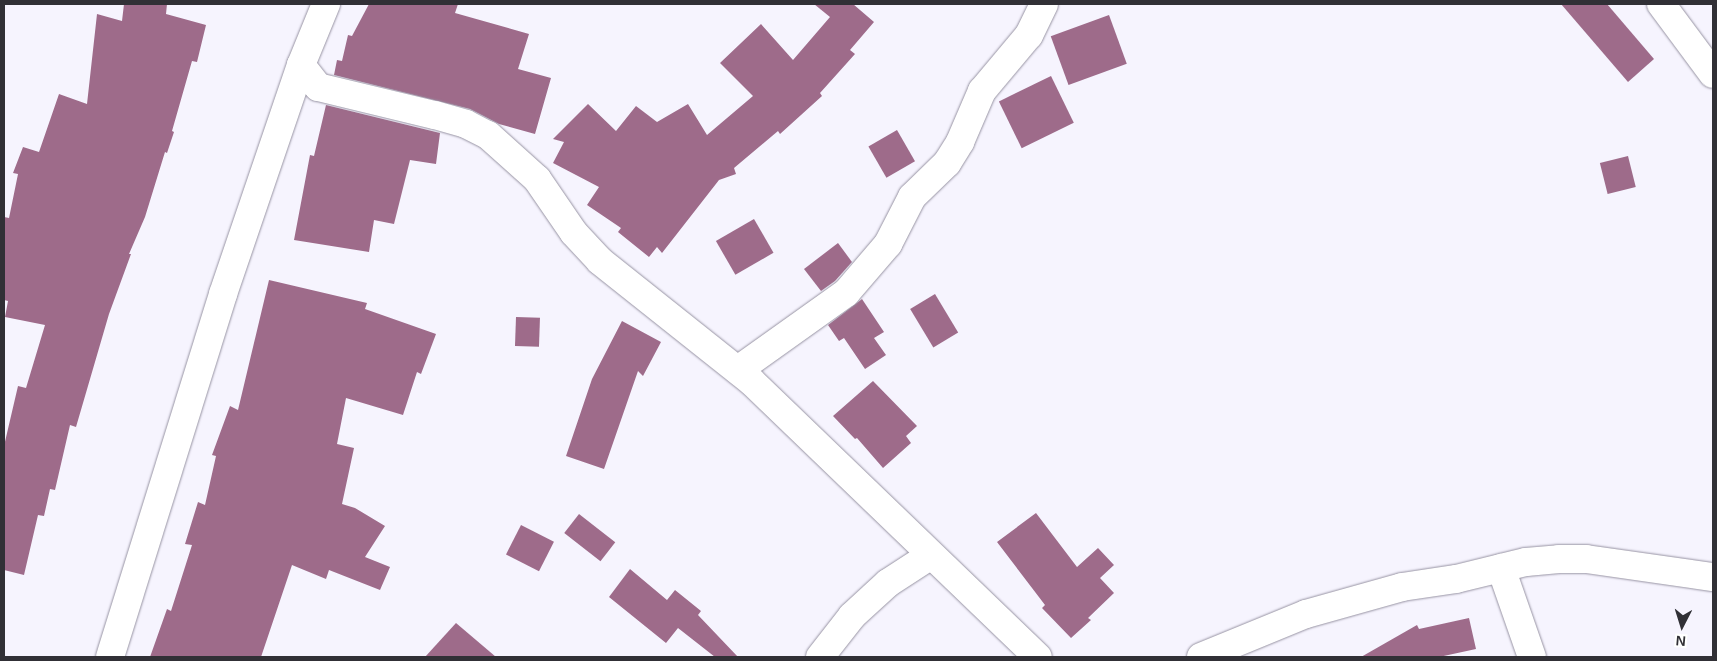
<!DOCTYPE html>
<html>
<head>
<meta charset="utf-8">
<style>
	body { margin:0 }
	#map { position:relative; width:1717px; height:661px; overflow:hidden; background:#f6f4fe; font-family:Arial,sans-serif }
	div>[style] { position:absolute }
	.building>* { inset:0; background:#9e6b8a; transform-origin:0 0 }
	.roads { filter:drop-shadow(0 0 1px #9793a3) drop-shadow(0 0 1px #9793a3) }
	.street>* { height:28px; margin:-14px; padding:0 14px; transform-origin:14px; border-radius:14px; background:#fff }
	span { translate:-50% -50%; white-space:nowrap; text-align:center; line-height:1.15; -webkit-text-stroke:5px #fff; paint-order:stroke }
	.frame { position:absolute; inset:0; border:5px solid #313036; pointer-events:none }
	.north { position:absolute; left:1657px; top:601px; width:50px; height:50px; -webkit-text-stroke:4px #fff; paint-order:stroke; rotate:185deg; font-size:14px; font-weight:700; line-height:20px; text-align:center; color:#313036 }
	.north::after { content:''; display:block; margin:auto; width:18px; height:22px; background:#313036; clip-path:polygon(50% 0,100% 100%,50% 72%,0 100%) }
</style>
</head>
<body>
<div id="map">
	<div class="building">
		<div style="clip-path:polygon(124px 4px,167px 4px,166px 14px,206px 25px,197px 62px,192px 61px,172px 131px,174px 132px,167px 153px,165px 152px,145px 217px,129px 254px,131px 254px,109px 314px,76px 427px,70px 425px,55px 490px,50px 489px,44px 516px,38px 515px,24px 575px,4px 570px,4px 446px,18px 386px,26px 388px,45px 325px,5px 317px,8px 301px,4px 300px,4px 217px,9px 218px,18px 174px,13px 173px,23px 147px,39px 152px,59px 94px,87px 104px,97px 14px,122px 21px)"></div>
		<div style="clip-path:polygon(369px 4px,458px 4px,455px 13px,529px 34px,518px 69px,551px 78px,535px 134px,499px 124px,470px 109px,334px 75px,337px 60px,342px 61px,348px 35px,352px 36px)"></div>
		<div style="clip-path:polygon(814px 4px,853px 4px,874px 22px,850px 50px,855px 54px,820px 93px,822px 96px,780px 134px,778px 131px,734px 168px,736px 174px,719px 180px,662px 253px,657px 247px,649px 257px,618px 232px,621px 228px,587px 205px,599px 187px,553px 163px,564px 142px,553px 139px,588px 104px,616px 131px,636px 106px,657px 122px,688px 104px,707px 135px,753px 96px,720px 63px,761px 24px,793px 60px,830px 17px)"></div>
		<div style="clip-path:polygon(1561px 4px,1607px 4px,1654px 59px,1628px 82px)"></div>
		<div style="left:1109px;top:15px;width:52px;height:62px;rotate:70deg"></div>
		<div style="left:1051px;top:76px;width:52px;height:58px;rotate:64deg"></div>
		<div style="clip-path:polygon(326px 105px,440px 133px,436px 164px,410px 160px,394px 224px,374px 220px,369px 252px,294px 240px,310px 155px,314px 156px)"></div>
		<div style="left:897px;top:130px;width:36px;height:33px;rotate:60deg"></div>
		<div style="left:1628px;top:156px;width:32px;height:29px;rotate:76deg"></div>
		<div style="left:754px;top:219px;width:39px;height:44px;rotate:60deg"></div>
		<div style="clip-path:polygon(838px 243px,852px 262px,835px 281px,821px 291px,804px 269px)"></div>
		<div style="clip-path:polygon(269px 280px,367px 303px,365px 309px,436px 334px,421px 374px,417px 372px,403px 415px,346px 398px,337px 444px,354px 448px,342px 504px,355px 508px,385px 526px,365px 557px,390px 567px,380px 590px,329px 570px,326px 579px,292px 565px,261px 657px,150px 657px,167px 609px,171px 611px,192px 545px,185px 544px,198px 502px,205px 505px,216px 456px,212px 455px,230px 406px,238px 410px)"></div>
		<div style="left:935px;top:294px;width:45px;height:29px;rotate:59deg"></div>
		<div style="clip-path:polygon(862px 299px,884px 332px,874px 338px,886px 355px,865px 369px,844px 338px,839px 341px,828px 325px)"></div>
		<div style="left:516px;top:317px;width:24px;height:29px;rotate:2deg"></div>
		<div style="clip-path:polygon(622px 321px,661px 342px,643px 376px,638px 371px,604px 469px,566px 456px,592px 379px)"></div>
		<div style="clip-path:polygon(873px 381px,917px 426px,906px 436px,911px 443px,883px 468px,857px 438px,855px 439px,833px 416px)"></div>
		<div style="clip-path:polygon(1036px 513px,1077px 567px,1098px 548px,1114px 565px,1100px 578px,1114px 593px,1088px 618px,1091px 620px,1071px 638px,1042px 608px,1045px 605px,997px 542px)"></div>
		<div style="left:579px;top:514px;width:46px;height:24px;rotate:38deg"></div>
		<div style="left:521px;top:525px;width:37px;height:33px;rotate:27deg"></div>
		<div style="clip-path:polygon(630px 569px,667px 600px,675px 590px,701px 611px,698px 615px,738px 657px,715px 657px,678px 628px,666px 643px,609px 597px)"></div>
		<div style="clip-path:polygon(1469px 618px,1476px 649px,1439px 657px,1361px 657px,1417px 625px,1419px 629px)"></div>
		<div style="clip-path:polygon(456px 623px,496px 657px,425px 657px)"></div>
	</div>
	<div class="roads">
		<div class="street">
			<div style="left:1661px;top:4px;width:87px;rotate:53.4deg"></div>
			<div style="left:301px;top:65px;width:28px;rotate:52deg"></div>
			<div style="left:318px;top:87px;width:120px;rotate:13.5deg"></div>
			<div style="left:435px;top:115px;width:32px;rotate:16deg"></div>
			<div style="left:466px;top:124px;width:25px;rotate:27deg"></div>
			<div style="left:488px;top:135px;width:66px;rotate:41.9deg"></div>
			<div style="left:537px;top:179px;width:65px;rotate:55.6deg"></div>
			<div style="left:574px;top:233px;width:38px;rotate:47deg"></div>
			<div style="left:600px;top:261px;width:193px;rotate:38.5deg"></div>
			<div style="left:751px;top:381px;width:398px;rotate:43.9deg"></div>
			<div style="left:738px;top:370px;width:133px;rotate:-35.5deg"></div>
			<div style="left:846px;top:293px;width:65px;rotate:-49.4deg"></div>
			<div style="left:888px;top:244px;width:53px;rotate:-62.9deg"></div>
			<div style="left:912px;top:197px;width:49px;rotate:-44.2deg"></div>
			<div style="left:947px;top:163px;width:25px;rotate:-58deg"></div>
			<div style="left:960px;top:142px;width:56px;rotate:-66.7deg"></div>
			<div style="left:982px;top:91px;width:73px;rotate:-50deg"></div>
			<div style="left:1029px;top:35px;width:34px;rotate:-64deg"></div>
			<div style="left:1501px;top:568px;width:94px;rotate:70.8deg"></div>
			<div style="left:110px;top:657px;width:380px;rotate:-72.7deg"></div>
			<div style="left:223px;top:294px;width:242px;rotate:-71.2deg"></div>
			<div style="left:301px;top:65px;width:66px;rotate:-67.7deg"></div>
			<div style="left:820px;top:657px;width:52px;rotate:-52deg"></div>
			<div style="left:852px;top:616px;width:49px;rotate:-42.5deg"></div>
			<div style="left:888px;top:583px;width:51px;rotate:-33.1deg"></div>
			<div style="left:1201px;top:657px;width:113px;rotate:-22.3deg"></div>
			<div style="left:1306px;top:614px;width:100px;rotate:-15.7deg"></div>
			<div style="left:1402px;top:587px;width:55px;rotate:-8.4deg"></div>
			<div style="left:1456px;top:579px;width:72px;rotate:-13.7deg"></div>
			<div style="left:1526px;top:562px;width:33px;rotate:-5deg"></div>
			<div style="left:1559px;top:559px;width:27px"></div>
			<div style="left:1586px;top:559px;width:128px;rotate:8.1deg"></div>
		</div>
	</div>
	<div class="frame"></div>
	<div class="north">N</div>
</div>
</body>
</html>
